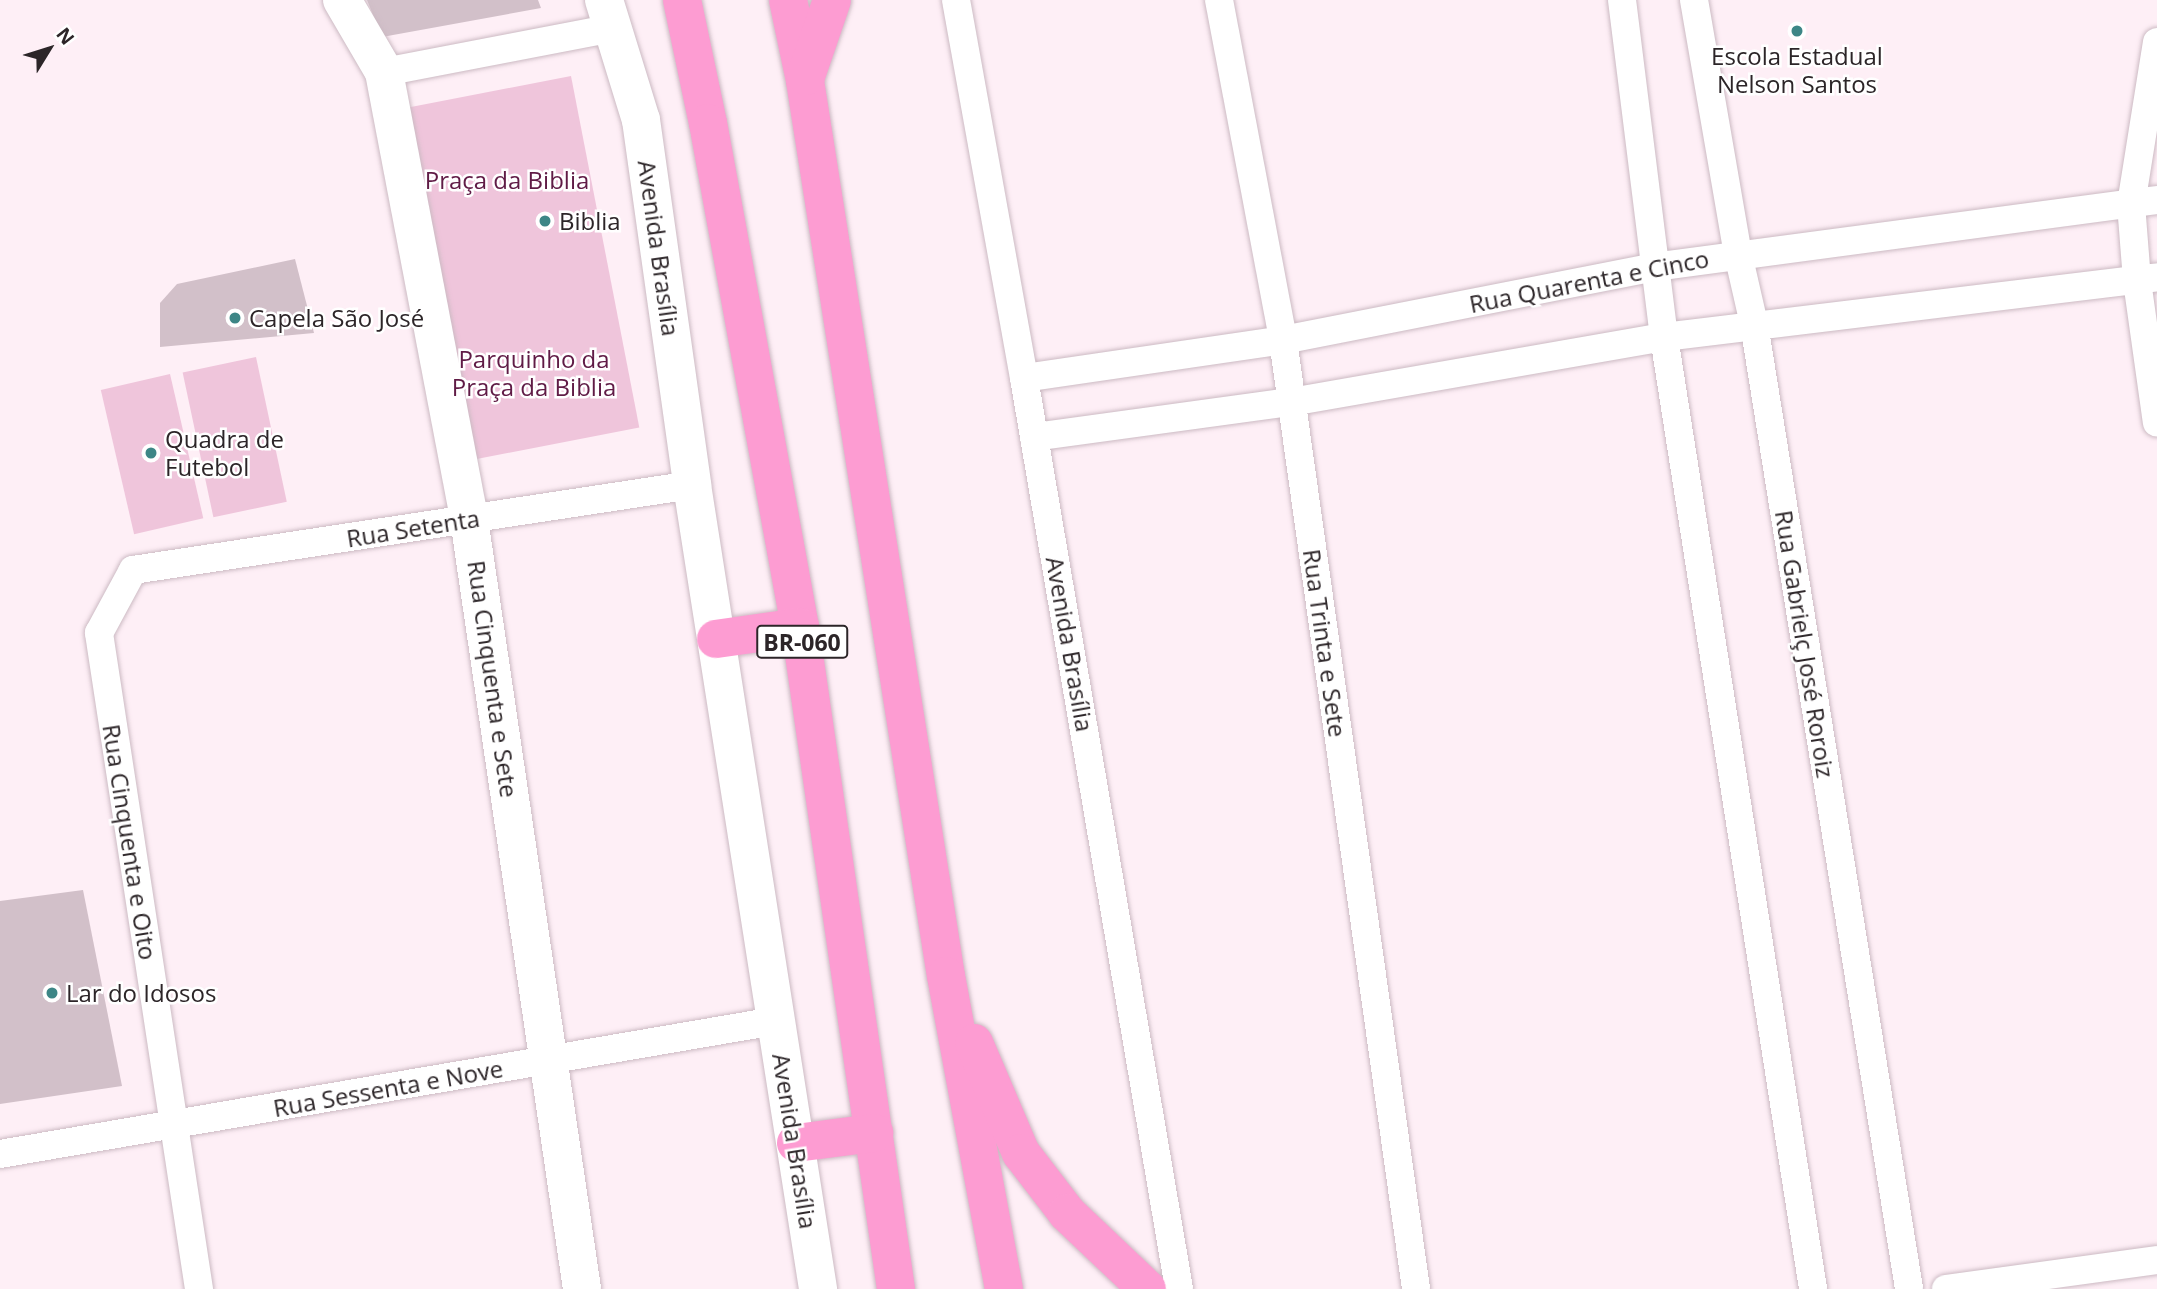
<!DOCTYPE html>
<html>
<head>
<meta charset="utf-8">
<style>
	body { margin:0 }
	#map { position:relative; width:2157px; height:1289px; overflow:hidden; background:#feeff6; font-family:"Open Sans",sans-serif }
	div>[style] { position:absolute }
	.green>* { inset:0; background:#efc5db; transform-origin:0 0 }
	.building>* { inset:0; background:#d2c0c9 }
	.roads { filter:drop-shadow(0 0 2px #ccbac3) drop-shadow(0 0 2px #ccbac3) }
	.street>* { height:28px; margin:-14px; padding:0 14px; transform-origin:14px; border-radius:14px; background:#fff }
	.secondary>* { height:38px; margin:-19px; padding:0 19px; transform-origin:19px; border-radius:19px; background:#fff }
	.highway>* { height:38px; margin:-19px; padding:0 19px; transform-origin:19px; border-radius:19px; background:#fd9cd2 }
	.dots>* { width:19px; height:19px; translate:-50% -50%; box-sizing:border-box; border:4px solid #fff; border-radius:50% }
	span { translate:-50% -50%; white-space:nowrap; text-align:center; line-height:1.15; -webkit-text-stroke:5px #fff; paint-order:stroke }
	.shield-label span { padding:2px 5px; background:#fff; border:2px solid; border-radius:5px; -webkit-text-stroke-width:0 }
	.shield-label { font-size:23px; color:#2c2528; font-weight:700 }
	.poi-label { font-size:24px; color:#2c2528 }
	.left { translate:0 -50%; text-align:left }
	.park-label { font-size:24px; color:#601b46 }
	.street-label { font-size:24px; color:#2c2528 }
	.north { position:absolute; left:14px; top:14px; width:70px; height:70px; -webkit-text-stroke:5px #fff; paint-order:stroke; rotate:52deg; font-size:19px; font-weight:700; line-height:28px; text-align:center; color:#2c2528 }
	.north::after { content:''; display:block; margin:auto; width:24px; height:32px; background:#2c2528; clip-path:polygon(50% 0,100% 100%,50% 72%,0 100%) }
</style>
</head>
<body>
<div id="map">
	<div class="green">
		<div style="left:571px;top:76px;width:358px;height:167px;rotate:79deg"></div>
		<div style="left:256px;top:357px;width:148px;height:75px;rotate:78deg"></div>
		<div style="left:170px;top:374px;width:148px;height:71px;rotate:77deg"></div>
	</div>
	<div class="building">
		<div style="clip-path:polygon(367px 0,538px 0,541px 8px,382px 37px)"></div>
		<div style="clip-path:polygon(295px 259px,314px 333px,160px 347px,160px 303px,177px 284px)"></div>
		<div style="clip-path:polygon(83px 890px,122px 1086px,0 1104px,0 901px)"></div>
	</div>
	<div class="roads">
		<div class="street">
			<div style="left:956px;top:0;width:384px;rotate:79.8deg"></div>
			<div style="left:1024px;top:378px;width:924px;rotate:80.34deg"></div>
			<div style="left:1219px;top:0;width:346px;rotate:79.3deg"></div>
			<div style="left:1283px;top:340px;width:958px;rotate:82.02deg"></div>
			<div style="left:1622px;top:0;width:340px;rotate:82.9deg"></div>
			<div style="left:1664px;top:337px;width:964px;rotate:81.1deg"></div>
			<div style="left:1694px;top:0;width:258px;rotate:80.2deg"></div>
			<div style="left:1738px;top:254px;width:72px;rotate:77.1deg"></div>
			<div style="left:1754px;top:324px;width:977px;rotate:80.87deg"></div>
			<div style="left:2157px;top:42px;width:164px;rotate:99.1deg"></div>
			<div style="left:2131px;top:204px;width:77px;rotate:85.5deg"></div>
			<div style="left:2137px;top:281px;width:143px;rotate:82deg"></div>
			<div style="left:384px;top:72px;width:232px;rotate:-10.9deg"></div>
			<div style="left:1024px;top:378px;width:262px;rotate:-8.3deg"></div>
			<div style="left:1283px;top:340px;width:378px;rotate:-11.1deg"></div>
			<div style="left:1654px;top:267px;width:507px;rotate:-7.59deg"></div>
			<div style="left:1034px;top:437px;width:259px;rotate:-7.8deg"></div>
			<div style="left:1291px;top:402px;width:379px;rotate:-9.9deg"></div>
			<div style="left:1664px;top:337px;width:497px;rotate:-6.9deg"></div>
			<div style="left:0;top:1154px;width:786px;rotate:-9.74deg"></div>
			<div style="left:199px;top:1289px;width:664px;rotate:-98.67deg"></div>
			<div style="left:99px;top:633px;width:72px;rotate:-61.6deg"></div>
			<div style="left:133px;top:570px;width:565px;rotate:-8.65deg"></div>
			<div style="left:1946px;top:1289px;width:213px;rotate:-7.8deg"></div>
		</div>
		<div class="secondary">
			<div style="left:342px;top:0;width:83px;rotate:59.7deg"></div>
			<div style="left:384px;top:72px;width:455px;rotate:79.2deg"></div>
			<div style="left:469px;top:519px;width:778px;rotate:81.65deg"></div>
			<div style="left:604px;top:0;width:126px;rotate:72.9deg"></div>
			<div style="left:641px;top:120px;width:369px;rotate:82deg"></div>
			<div style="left:692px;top:485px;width:814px;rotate:81.09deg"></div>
		</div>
		<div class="highway">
			<div style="left:682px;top:0;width:126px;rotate:78.1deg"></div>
			<div style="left:708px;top:123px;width:512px;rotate:79.66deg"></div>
			<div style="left:800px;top:627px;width:669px;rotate:81.75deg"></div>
			<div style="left:788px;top:0;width:83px;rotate:78.1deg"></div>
			<div style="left:805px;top:81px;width:906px;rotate:81.05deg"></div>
			<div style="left:946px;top:976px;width:318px;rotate:79.5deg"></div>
			<div style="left:806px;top:76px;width:80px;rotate:-71.1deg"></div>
			<div style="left:716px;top:639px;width:85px;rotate:-8.1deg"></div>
			<div style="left:974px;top:1043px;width:120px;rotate:66.9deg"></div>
			<div style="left:1021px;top:1153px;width:76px;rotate:52.5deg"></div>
			<div style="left:1067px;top:1213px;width:110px;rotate:43.5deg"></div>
			<div style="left:796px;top:1143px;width:79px;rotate:-7.3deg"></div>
		</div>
	</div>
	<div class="dots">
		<div style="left:1797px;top:31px;background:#3d8686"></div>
		<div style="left:545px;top:221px;background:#3d8686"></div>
		<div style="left:235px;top:318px;background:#3d8686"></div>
		<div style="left:151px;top:453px;background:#3d8686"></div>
		<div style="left:52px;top:993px;background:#3d8686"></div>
	</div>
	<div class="shield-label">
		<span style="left:802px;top:642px">BR-060</span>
	</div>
	<div class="poi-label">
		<span style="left:1797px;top:70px">Escola Estadual<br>Nelson Santos</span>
		<span class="left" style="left:559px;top:221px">Biblia</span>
		<span class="left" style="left:249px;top:318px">Capela São José</span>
		<span class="left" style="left:165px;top:453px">Quadra de<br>Futebol</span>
		<span class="left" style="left:66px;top:993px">Lar do Idosos</span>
	</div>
	<div class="park-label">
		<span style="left:507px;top:180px">Praça da Biblia</span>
		<span style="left:534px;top:373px">Parquinho da<br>Praça da Biblia</span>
	</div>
	<div class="street-label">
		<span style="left:659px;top:248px;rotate:82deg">Avenida Brasília</span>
		<span style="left:1589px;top:281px;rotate:-11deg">Rua Quarenta e Cinco</span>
		<span style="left:413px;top:528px;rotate:-9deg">Rua Setenta</span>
		<span style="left:1325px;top:643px;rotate:82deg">Rua Trinta e Sete</span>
		<span style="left:1070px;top:644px;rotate:80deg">Avenida Brasília</span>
		<span style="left:1805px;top:644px;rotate:81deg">Rua Gabrielç José Roroiz</span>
		<span style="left:493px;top:679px;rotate:82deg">Rua Cinquenta e Sete</span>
		<span style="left:130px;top:842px;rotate:81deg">Rua Cinquenta e Oito</span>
		<span style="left:388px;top:1088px;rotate:-10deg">Rua Sessenta e Nove</span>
		<span style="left:795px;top:1141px;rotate:81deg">Avenida Brasília</span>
	</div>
	<div class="north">N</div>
</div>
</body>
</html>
